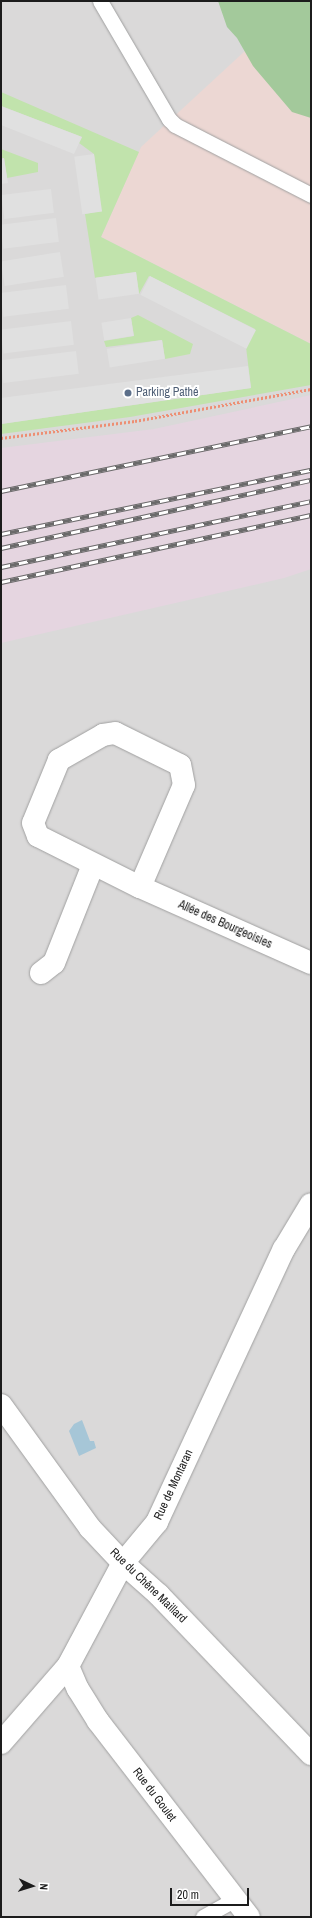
<!DOCTYPE html>
<html>
<head>
<meta charset="utf-8">
<style>
	body { margin:0 }
	#map { position:relative; width:312px; height:1918px; overflow:hidden; background:#edeae3; font-family:"Archivo Narrow",sans-serif }
	div>[style] { position:absolute }
	.residential>* { inset:0; background:#dad9d9; transform-origin:0 0 }
	.commercial>* { inset:0; background:#ecd7d3 }
	.industrial>* { inset:0; background:#e5d5e0 }
	.grass>* { inset:0; background:#c1e3ac }
	.forest>* { inset:0; background:#a3c99b }
	.parking>* { inset:0; background:#e0e0e0; transform-origin:0 0 }
	.water>* { inset:0; background:#a6c6d7 }
	.path>* { height:2.5px; margin-top:-1.25px; transform-origin:0; background:repeating-linear-gradient(90deg,#ed8e73 0 2px,transparent 0 4px) }
	.roads { filter:drop-shadow(0 0 1px #a0a0a0) drop-shadow(0 0 1px #a0a0a0) }
	.service>* { height:15px; margin:-7.5px; padding:0 7.5px; transform-origin:7.5px; border-radius:7.5px; background:#fff }
	.minor>* { height:22px; margin:-11px; padding:0 11px; transform-origin:11px; border-radius:11px; background:#fff }
	.tertiary>* { height:22px; margin:-11px; padding:0 11px; transform-origin:11px; border-radius:11px; background:#fff }
	.rail>* { height:4.5px; margin-top:-2.25px; transform-origin:0; background:repeating-linear-gradient(90deg,#fff 0 9px,#6a6a6a 0 18px); box-sizing:border-box; border-block:1px solid #6a6a6a }
	.dots>* { width:11px; height:11px; translate:-50% -50%; box-sizing:border-box; border:2px solid #fff; border-radius:50% }
	span { translate:-50% -50%; white-space:nowrap; text-align:center; line-height:1.15; -webkit-text-stroke:4px #fff; paint-order:stroke }
	.service-label { font-size:12px; color:#4e5e75 }
	.left { translate:0 -50%; text-align:left }
	.street-label { font-size:12px; color:#1c1c1c }
	.frame { position:absolute; inset:0; border:2px solid #1c1c1c; pointer-events:none }
	.north { position:absolute; left:12px; top:1866px; width:40px; height:40px; -webkit-text-stroke:3px #fff; paint-order:stroke; rotate:94deg; font-size:11px; font-weight:700; line-height:16px; text-align:center; color:#1c1c1c }
	.north::after { content:''; display:block; margin:auto; width:14px; height:18px; background:#1c1c1c; clip-path:polygon(50% 0,100% 100%,50% 72%,0 100%) }
	.scale { position:absolute; left:170px; top:1888px; width:79px; height:18px; box-sizing:border-box; border:2px solid #1c1c1c; border-top:0; padding-left:5px; font-size:12px; line-height:14px; white-space:nowrap; color:#1c1c1c; -webkit-text-stroke:3px #fff; paint-order:stroke }
</style>
</head>
<body>
<div id="map">
	<div class="residential">
		<div style="left:1px;top:1px;width:310px;height:1916px"></div>
	</div>
	<div class="commercial">
		<div style="clip-path:polygon(299px 1px,311px 1px,311px 344px,101px 237px,141px 147px)"></div>
	</div>
	<div class="industrial">
		<div style="clip-path:polygon(311px 395px,311px 569px,284px 578px,1px 643px,1px 448px,154px 429px)"></div>
	</div>
	<div class="grass">
		<div style="clip-path:polygon(1px 92px,139px 152px,101px 237px,311px 344px,311px 385px,130px 417px,1px 434px,1px 424px,251px 388px,246px 347px,255px 329px,149px 276px,139px 294px,136px 272px,95px 278px,85px 214px,101px 211px,94px 154px,79px 143px,82px 137px,1px 106px)"></div>
		<div style="clip-path:polygon(1px 149px,38px 163px,38px 172px,7px 178px,4px 158px,1px 159px)"></div>
		<div style="clip-path:polygon(138px 315px,193px 344px,190px 354px,165px 359px,162px 340px,106px 347px,104px 341px,134px 336px,131px 318px)"></div>
	</div>
	<div class="forest">
		<div style="clip-path:polygon(218px 1px,311px 1px,311px 118px,292px 112px,253px 66px,237px 38px,227px 27px)"></div>
	</div>
	<div class="parking">
		<div style="clip-path:polygon(1px 106px,82px 137px,74px 154px,1px 125px)"></div>
		<div style="left:94px;top:154px;width:58px;height:20px;rotate:82deg"></div>
		<div style="clip-path:polygon(4px 158px,8px 183px,1px 184px,1px 159px)"></div>
		<div style="left:51px;top:189px;width:24px;height:50px;rotate:83deg"></div>
		<div style="left:56px;top:218px;width:24px;height:56px;rotate:83deg"></div>
		<div style="left:60px;top:252px;width:25px;height:60px;rotate:81deg"></div>
		<div style="left:136px;top:272px;width:22px;height:41px;rotate:82deg"></div>
		<div style="left:150px;top:276px;width:119px;height:21px;rotate:27deg"></div>
		<div style="left:66px;top:285px;width:24px;height:66px;rotate:83deg"></div>
		<div style="left:131px;top:318px;width:18px;height:30px;rotate:81deg"></div>
		<div style="left:71px;top:321px;width:24px;height:71px;rotate:83deg"></div>
		<div style="left:162px;top:340px;width:19px;height:56px;rotate:81deg"></div>
		<div style="left:76px;top:351px;width:23px;height:76px;rotate:83deg"></div>
		<div style="clip-path:polygon(248px 366px,251px 388px,1px 424px,1px 398px)"></div>
	</div>
	<div class="water">
		<div style="clip-path:polygon(82px 1420px,90px 1441px,94px 1441px,96px 1448px,79px 1456px,69px 1431px,74px 1424px)"></div>
	</div>
	<div class="path">
		<div style="left:1px;top:438px;width:135px;rotate:-7.2deg"></div>
		<div style="left:135px;top:421px;width:179px;rotate:-10.3deg"></div>
	</div>
	<div class="roads">
		<div class="service">
			<div style="left:100px;top:1px;width:137px;rotate:59.7deg"></div>
			<div style="left:169px;top:119px;width:8px;rotate:45deg"></div>
			<div style="left:175px;top:125px;width:153px;rotate:27.2deg"></div>
			<div style="left:203px;top:1917px;width:37px;rotate:-29deg"></div>
		</div>
		<div class="minor">
			<div style="left:140px;top:887px;width:111px;rotate:-66.7deg"></div>
			<div style="left:184px;top:785px;width:20px;rotate:-101deg"></div>
			<div style="left:180px;top:765px;width:72px;rotate:-153.8deg"></div>
			<div style="left:115px;top:733px;width:12px;rotate:171deg"></div>
			<div style="left:103px;top:735px;width:51px;rotate:150.4deg"></div>
			<div style="left:59px;top:760px;width:68px;rotate:112.4deg"></div>
			<div style="left:33px;top:823px;width:14px;rotate:69deg"></div>
			<div style="left:38px;top:836px;width:114px;rotate:26.6deg"></div>
			<div style="left:140px;top:887px;width:187px;rotate:24deg"></div>
			<div style="left:41px;top:973px;width:16px;rotate:-38deg"></div>
			<div style="left:54px;top:963px;width:105px;rotate:-68.3deg"></div>
			<div style="left:1px;top:1405px;width:152px;rotate:54.1deg"></div>
			<div style="left:90px;top:1528px;width:48px;rotate:46.7deg"></div>
			<div style="left:123px;top:1563px;width:48px;rotate:41.6deg"></div>
			<div style="left:159px;top:1595px;width:220px;rotate:46.3deg"></div>
			<div style="left:68px;top:1666px;width:25px;rotate:67deg"></div>
			<div style="left:78px;top:1689px;width:38px;rotate:58deg"></div>
			<div style="left:98px;top:1721px;width:247px;rotate:52.4deg"></div>
		</div>
		<div class="tertiary">
			<div style="left:1px;top:1743px;width:102px;rotate:-49deg"></div>
			<div style="left:68px;top:1666px;width:117px;rotate:-61.9deg"></div>
			<div style="left:123px;top:1563px;width:53px;rotate:-50.3deg"></div>
			<div style="left:157px;top:1522px;width:301px;rotate:-65.1deg"></div>
			<div style="left:284px;top:1249px;width:52px;rotate:-59deg"></div>
		</div>
	</div>
	<div class="rail">
		<div style="left:1px;top:491px;width:317px;rotate:-11.8deg"></div>
		<div style="left:1px;top:534px;width:317px;rotate:-11.7deg"></div>
		<div style="left:1px;top:548px;width:317px;rotate:-12.4deg"></div>
		<div style="left:1px;top:567px;width:317px;rotate:-12deg"></div>
		<div style="left:1px;top:582px;width:317px;rotate:-12.2deg"></div>
	</div>
	<div class="dots">
		<div style="left:128px;top:393px;background:#5c6f8a"></div>
	</div>
	<div class="service-label">
		<span class="left" style="left:136px;top:393px">Parking Pathé</span>
	</div>
	<div class="street-label">
		<span style="left:225px;top:925px;rotate:24deg">Allée des Bourgeoisies</span>
		<span style="left:174px;top:1485px;rotate:-65deg">Rue de Montaran</span>
		<span style="left:148px;top:1586px;rotate:44deg">Rue du Chêne Maillard</span>
		<span style="left:154px;top:1795px;rotate:53deg">Rue du Goulet</span>
	</div>
	<div class="frame"></div>
	<div class="north">N</div>
	<div class="scale">20 m</div>
</div>
</body>
</html>
